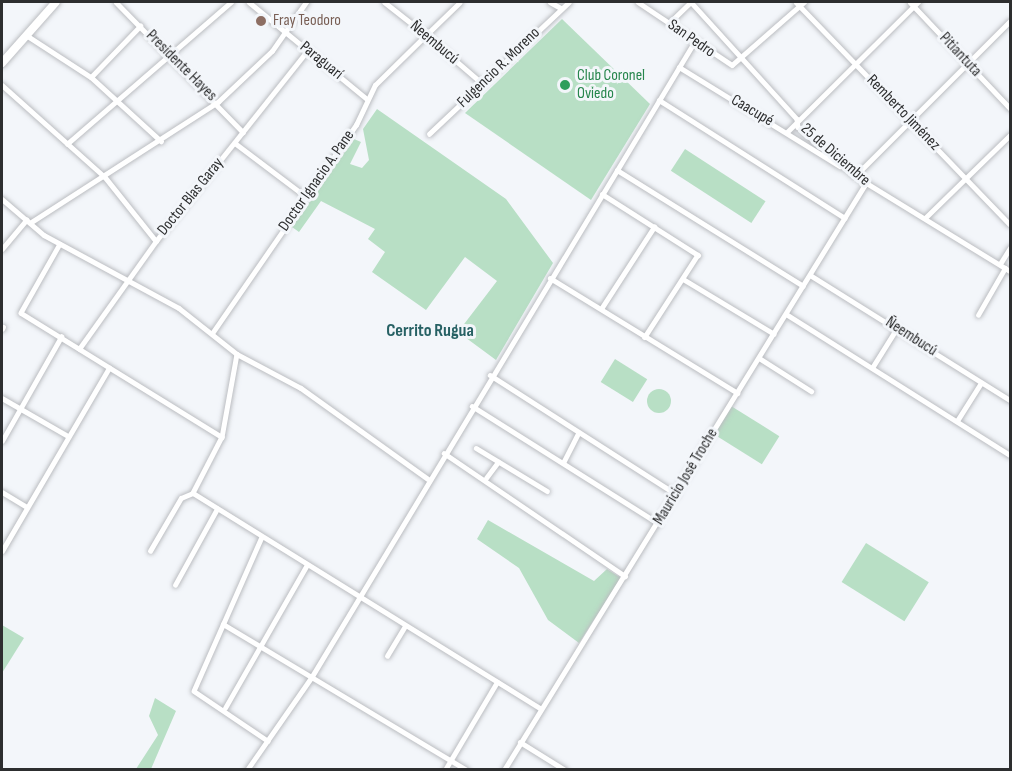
<!DOCTYPE html>
<html>
<head>
<meta charset="utf-8">
<style>
	body { margin:0 }
	#map { position:relative; width:1012px; height:771px; overflow:hidden; background:#f3f6fa; font-family:"Sofia Sans Condensed",sans-serif }
	div>[style] { position:absolute }
	.green>* { inset:0; background:#b8dfc5; transform-origin:0 0 }
	.round { border-radius:50% }
	.roads { filter:drop-shadow(0 0 2px #bbbdc1) drop-shadow(0 0 2px #bbbdc1) }
	.minor>* { height:4.5px; margin:-2.25px; padding:0 2.25px; transform-origin:2.25px; border-radius:2.25px; background:#fff }
	.tertiary>* { height:5px; margin:-2.5px; padding:0 2.5px; transform-origin:2.5px; border-radius:2.5px; background:#fff }
	.trunk>* { height:8px; margin:-4px; padding:0 4px; transform-origin:4px; border-radius:4px; background:#fff }
	.dots>* { width:16px; height:16px; translate:-50% -50%; box-sizing:border-box; border:3px solid #f3f6fa; border-radius:50% }
	span { translate:-50% -50%; white-space:nowrap; text-align:center; line-height:1.15; -webkit-text-stroke:6px #f3f6fa; paint-order:stroke }
	.education-label { font-size:16px; color:#785e54 }
	.left { translate:0 -50%; text-align:left }
	.street-label { font-size:16px; color:#2d2e2f }
	.leisure-label { font-size:16px; color:#27864d }
	.neighbourhood-label { font-size:18px; color:#276164; font-weight:700 }
	.frame { position:absolute; inset:0; border:3px solid #2d2e2f; pointer-events:none }
</style>
</head>
<body>
<div id="map">
	<div class="green">
		<div style="clip-path:polygon(562px 19px,650px 104px,591px 200px,465px 113px)"></div>
		<div style="clip-path:polygon(377px 109px,506px 199px,553px 263px,496px 360px,458px 332px,497px 281px,465px 257px,426px 310px,372px 272px,385px 252px,368px 239px,375px 229px,321px 201px,299px 232px,292px 227px,354px 139px,361px 142px,350px 164px,362px 168px,369px 160px,363px 129px)"></div>
		<div style="left:685px;top:149px;width:96px;height:26px;rotate:33deg"></div>
		<div style="left:615px;top:359px;width:38px;height:27px;rotate:32deg"></div>
		<div class="round" style="left:647px;top:389px;width:24px;height:24px"></div>
		<div style="left:731px;top:406px;width:57px;height:33px;rotate:32deg"></div>
		<div style="clip-path:polygon(488px 520px,594px 581px,607px 569px,621px 578px,579px 643px,548px 620px,519px 568px,477px 539px)"></div>
		<div style="left:866px;top:543px;width:74px;height:46px;rotate:32deg"></div>
		<div style="clip-path:polygon(2px 625px,24px 638px,2px 673px)"></div>
		<div style="clip-path:polygon(155px 698px,176px 711px,151px 769px,136px 769px,158px 735px,149px 716px)"></div>
	</div>
	<div class="roads">
		<div class="minor">
			<div style="left:116px;top:2px;width:182px;rotate:45.7deg"></div>
			<div style="left:249px;top:2px;width:151px;rotate:39.4deg"></div>
			<div style="left:550px;top:2px;width:13px;rotate:29deg"></div>
			<div style="left:638px;top:2px;width:113px;rotate:33.8deg"></div>
			<div style="left:732px;top:65px;width:96px;rotate:-41.2deg"></div>
			<div style="left:691px;top:2px;width:158px;rotate:47.8deg"></div>
			<div style="left:797px;top:119px;width:8px;rotate:83deg"></div>
			<div style="left:798px;top:127px;width:75px;rotate:40.7deg"></div>
			<div style="left:855px;top:176px;width:182px;rotate:31.5deg"></div>
			<div style="left:796px;top:2px;width:308px;rotate:46.1deg"></div>
			<div style="left:910px;top:2px;width:146px;rotate:46.7deg"></div>
			<div style="left:669px;top:23px;width:30px;rotate:-44deg"></div>
			<div style="left:26px;top:35px;width:77px;rotate:32.9deg"></div>
			<div style="left:91px;top:77px;width:95px;rotate:42.4deg"></div>
			<div style="left:679px;top:67px;width:189px;rotate:31.6deg"></div>
			<div style="left:91px;top:77px;width:71px;rotate:-46.1deg"></div>
			<div style="left:2px;top:85px;width:138px;rotate:41.8deg"></div>
			<div style="left:105px;top:177px;width:82px;rotate:51.4deg"></div>
			<div style="left:659px;top:100px;width:220px;rotate:32.4deg"></div>
			<div style="left:787px;top:132px;width:185px;rotate:-44.8deg"></div>
			<div style="left:429px;top:134px;width:192px;rotate:-43.3deg"></div>
			<div style="left:235px;top:143px;width:88px;rotate:37.1deg"></div>
			<div style="left:67px;top:144px;width:217px;rotate:-40.9deg"></div>
			<div style="left:617px;top:170px;width:219px;rotate:31.9deg"></div>
			<div style="left:855px;top:176px;width:219px;rotate:-45deg"></div>
			<div style="left:602px;top:194px;width:114px;rotate:32.4deg"></div>
			<div style="left:698px;top:255px;width:98px;rotate:122.9deg"></div>
			<div style="left:2px;top:199px;width:55px;rotate:40.6deg"></div>
			<div style="left:44px;top:235px;width:153px;rotate:28.4deg"></div>
			<div style="left:179px;top:308px;width:74px;rotate:38.4deg"></div>
			<div style="left:237px;top:354px;width:72px;rotate:28deg"></div>
			<div style="left:301px;top:388px;width:156px;rotate:35.6deg"></div>
			<div style="left:925px;top:218px;width:119px;rotate:-44.3deg"></div>
			<div style="left:30px;top:223px;width:224px;rotate:-32.8deg"></div>
			<div style="left:218px;top:102px;width:74px;rotate:-43.4deg"></div>
			<div style="left:272px;top:51px;width:60px;rotate:-55.2deg"></div>
			<div style="left:60px;top:244px;width:79px;rotate:119.5deg"></div>
			<div style="left:21px;top:313px;width:236px;rotate:31.7deg"></div>
			<div style="left:2px;top:249px;width:38px;rotate:-50deg"></div>
			<div style="left:1000px;top:264px;width:19px;rotate:-58deg"></div>
			<div style="left:810px;top:275px;width:236px;rotate:32deg"></div>
			<div style="left:550px;top:278px;width:220px;rotate:31.5deg"></div>
			<div style="left:683px;top:279px;width:106px;rotate:31.1deg"></div>
			<div style="left:601px;top:309px;width:98px;rotate:-57.1deg"></div>
			<div style="left:786px;top:314px;width:265px;rotate:32.2deg"></div>
			<div style="left:978px;top:315px;width:54px;rotate:-60.1deg"></div>
			<div style="left:2px;top:329px;width:2px;rotate:-63deg"></div>
			<div style="left:213px;top:332px;width:252px;rotate:-55.4deg"></div>
			<div style="left:356px;top:125px;width:44px;rotate:-64.6deg"></div>
			<div style="left:375px;top:85px;width:71px;rotate:-44.4deg"></div>
			<div style="left:426px;top:35px;width:75px;rotate:40.7deg"></div>
			<div style="left:79px;top:349px;width:133px;rotate:-54.5deg"></div>
			<div style="left:156px;top:241px;width:244px;rotate:-51.5deg"></div>
			<div style="left:237px;top:354px;width:84px;rotate:100.2deg"></div>
			<div style="left:222px;top:437px;width:63px;rotate:117.4deg"></div>
			<div style="left:193px;top:493px;width:408px;rotate:31.8deg"></div>
			<div style="left:759px;top:358px;width:62px;rotate:32.4deg"></div>
			<div style="left:872px;top:368px;width:47px;rotate:-58deg"></div>
			<div style="left:490px;top:375px;width:221px;rotate:32.6deg"></div>
			<div style="left:2px;top:398px;width:76px;rotate:29.9deg"></div>
			<div style="left:472px;top:406px;width:220px;rotate:32.2deg"></div>
			<div style="left:957px;top:421px;width:45px;rotate:-57.7deg"></div>
			<div style="left:2px;top:441px;width:120px;rotate:-60.4deg"></div>
			<div style="left:476px;top:448px;width:83px;rotate:31.2deg"></div>
			<div style="left:444px;top:453px;width:219px;rotate:34.2deg"></div>
			<div style="left:563px;top:463px;width:34px;rotate:-63deg"></div>
			<div style="left:486px;top:478px;width:20px;rotate:-53deg"></div>
			<div style="left:2px;top:492px;width:27px;rotate:31deg"></div>
			<div style="left:262px;top:537px;width:168px;rotate:113.8deg"></div>
			<div style="left:194px;top:691px;width:89px;rotate:34deg"></div>
			<div style="left:2px;top:551px;width:212px;rotate:-59.7deg"></div>
			<div style="left:150px;top:551px;width:61px;rotate:-59.7deg"></div>
			<div style="left:181px;top:498px;width:13px;rotate:-23deg"></div>
			<div style="left:175px;top:585px;width:87px;rotate:-61.1deg"></div>
			<div style="left:223px;top:624px;width:284px;rotate:30.9deg"></div>
			<div style="left:387px;top:656px;width:35px;rotate:-59deg"></div>
			<div style="left:225px;top:708px;width:165px;rotate:-60.2deg"></div>
			<div style="left:520px;top:742px;width:53px;rotate:31.9deg"></div>
			<div style="left:247px;top:770px;width:112px;rotate:-55.2deg"></div>
			<div style="left:311px;top:678px;width:744px;rotate:-58.92deg"></div>
			<div style="left:445px;top:770px;width:102px;rotate:-59.4deg"></div>
			<div style="left:504px;top:770px;width:690px;rotate:-58.34deg"></div>
		</div>
		<div class="tertiary">
			<div style="left:384px;top:2px;width:53px;rotate:38.2deg"></div>
			<div style="left:426px;top:35px;width:47px;rotate:-44.1deg"></div>
		</div>
		<div class="trunk">
			<div style="left:2px;top:63px;width:81px;rotate:-48.5deg"></div>
		</div>
	</div>
	<div class="dots">
		<div style="left:261px;top:21px;background:#8d6e63"></div>
		<div style="left:565px;top:85px;background:#2e9e5b"></div>
	</div>
	<div class="education-label">
		<span class="left" style="left:273px;top:21px">Fray Teodoro</span>
	</div>
	<div class="street-label">
		<span style="left:691px;top:39px;rotate:35deg">San Pedro</span>
		<span style="left:434px;top:43px;rotate:40deg">Ñeembucú</span>
		<span style="left:960px;top:55px;rotate:47deg">Pitiantuta</span>
		<span style="left:321px;top:61px;rotate:39deg">Paraguarí</span>
		<span style="left:181px;top:66px;rotate:45deg">Presidente Hayes</span>
		<span style="left:499px;top:68px;rotate:-44deg">Fulgencio R. Moreno</span>
		<span style="left:752px;top:111px;rotate:31deg">Caacupé</span>
		<span style="left:903px;top:113px;rotate:46deg">Remberto Jiménez</span>
		<span style="left:835px;top:155px;rotate:41deg">25 de Diciembre</span>
		<span style="left:317px;top:181px;rotate:-55deg">Doctor Ignacio A. Pane</span>
		<span style="left:191px;top:197px;rotate:-51deg">Doctor Blas Garay</span>
		<span style="left:911px;top:337px;rotate:33deg">Ñeembucú</span>
		<span style="left:686px;top:477px;rotate:-59deg">Mauricio José Troche</span>
	</div>
	<div class="leisure-label">
		<span class="left" style="left:577px;top:85px">Club Coronel<br>Oviedo</span>
	</div>
	<div class="neighbourhood-label">
		<span style="left:430px;top:331px">Cerrito Rugua</span>
	</div>
	<div class="frame"></div>
</div>
</body>
</html>
